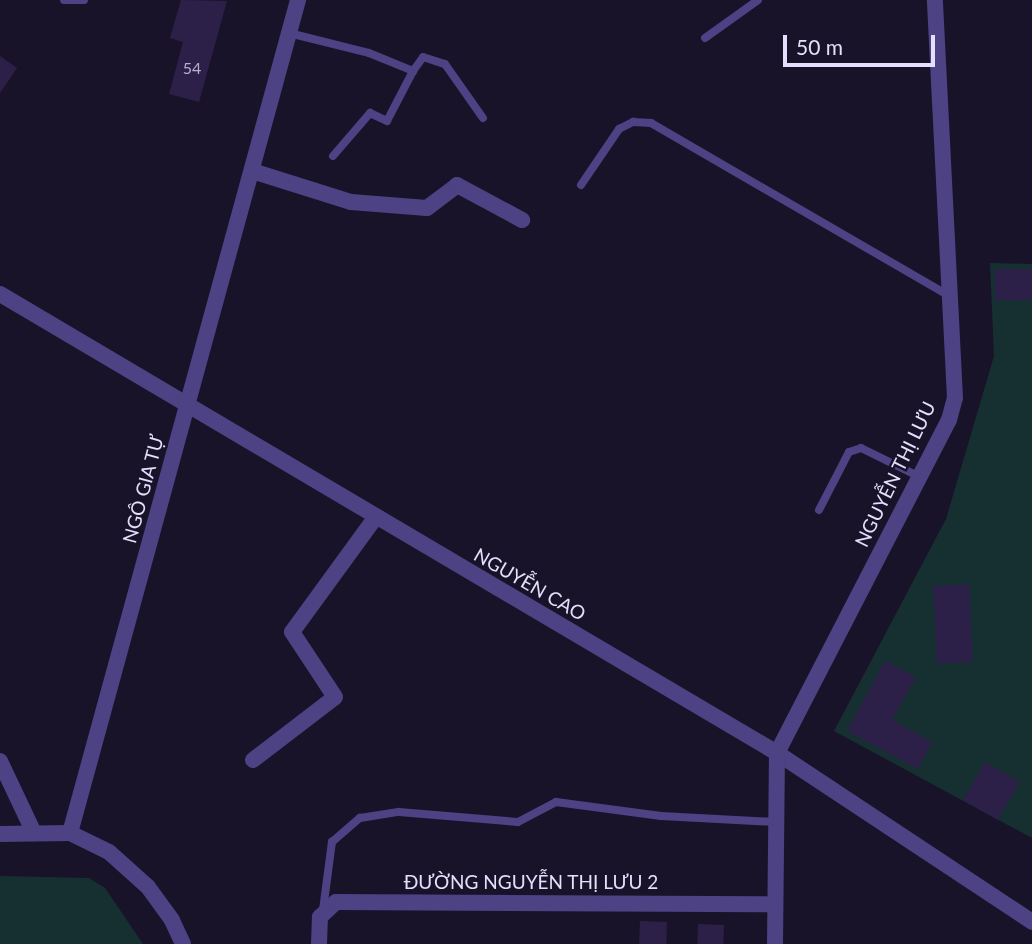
<!DOCTYPE html>
<html>
<head>
<meta charset="utf-8">
<style>
	body { margin:0 }
	#map { position:relative; width:1032px; height:944px; overflow:hidden; background:#191329; font-family:Lato,sans-serif }
	div>[style] { position:absolute }
	.green>* { inset:0; background:#163032 }
	.building>* { inset:0; background:#2d2048; transform-origin:0 0 }
	.service>* { height:8px; margin:-4px; padding:0 4px; transform-origin:4px; border-radius:4px; background:#4c4284 }
	.minor>* { height:16px; margin:-8px; padding:0 8px; transform-origin:8px; border-radius:8px; background:#4c4284 }
	span { translate:-50% -50%; white-space:nowrap; text-align:center; line-height:1.15; -webkit-text-stroke:5px #191329; paint-order:stroke }
	.number-label { font-size:16px; color:#b7aecf }
	.number-label span { -webkit-text-stroke-width:0 }
	.street-label { font-size:19px; color:#e5defc }
	.scale { position:absolute; left:783px; top:35px; width:152px; height:32px; box-sizing:border-box; border:4px solid #e5defc; border-top:0; padding-left:9px; font-size:21px; line-height:24px; white-space:nowrap; color:#e5defc; -webkit-text-stroke:5px #191329; paint-order:stroke }
</style>
</head>
<body>
<div id="map">
	<div class="green">
		<div style="clip-path:polygon(990px 263px,1032px 264px,1032px 838px,834px 731px,946px 519px,994px 356px)"></div>
		<div style="clip-path:polygon(0 876px,89px 878px,105px 888px,143px 944px,0 944px)"></div>
	</div>
	<div class="building">
		<div style="clip-path:polygon(181px 0,227px 1px,199px 102px,169px 94px,183px 42px,170px 38px)"></div>
		<div style="clip-path:polygon(0 56px,17px 68px,0 93px)"></div>
		<div style="left:1032px;top:269px;width:31px;height:37px;rotate:90deg"></div>
		<div style="left:969px;top:584px;width:78px;height:36px;rotate:87deg"></div>
		<div style="clip-path:polygon(885px 661px,916px 677px,892px 720px,932px 742px,918px 769px,847px 731px)"></div>
		<div style="left:985px;top:762px;width:40px;height:44px;rotate:30deg"></div>
		<div style="left:640px;top:921px;width:27px;height:23px;rotate:2deg"></div>
		<div style="left:698px;top:924px;width:26px;height:20px;rotate:2deg"></div>
	</div>
	<div class="service">
		<div style="left:64px;top:0;width:20px"></div>
		<div style="left:289px;top:33px;width:82px;rotate:14deg"></div>
		<div style="left:369px;top:53px;width:48px;rotate:22.2deg"></div>
		<div style="left:413px;top:71px;width:17px;rotate:-54deg"></div>
		<div style="left:423px;top:57px;width:23px;rotate:18deg"></div>
		<div style="left:445px;top:64px;width:66px;rotate:54.9deg"></div>
		<div style="left:705px;top:38px;width:65px;rotate:-35.6deg"></div>
		<div style="left:333px;top:156px;width:57px;rotate:-49.3deg"></div>
		<div style="left:370px;top:113px;width:19px;rotate:25deg"></div>
		<div style="left:387px;top:121px;width:56px;rotate:-62.5deg"></div>
		<div style="left:581px;top:185px;width:68px;rotate:-55.8deg"></div>
		<div style="left:619px;top:129px;width:16px;rotate:-27deg"></div>
		<div style="left:633px;top:122px;width:18px;rotate:3deg"></div>
		<div style="left:651px;top:123px;width:345px;rotate:30.1deg"></div>
		<div style="left:819px;top:510px;width:65px;rotate:-62.7deg"></div>
		<div style="left:849px;top:452px;width:13px;rotate:-18deg"></div>
		<div style="left:861px;top:448px;width:66px;rotate:26.2deg"></div>
		<div style="left:323px;top:910px;width:69px;rotate:-82.5deg"></div>
		<div style="left:332px;top:842px;width:37px;rotate:-41deg"></div>
		<div style="left:360px;top:818px;width:39px;rotate:-9deg"></div>
		<div style="left:399px;top:812px;width:119px;rotate:4.8deg"></div>
		<div style="left:518px;top:822px;width:43px;rotate:-27.8deg"></div>
		<div style="left:556px;top:802px;width:106px;rotate:7.6deg"></div>
		<div style="left:661px;top:816px;width:115px;rotate:3deg"></div>
	</div>
	<div class="minor">
		<div style="left:252px;top:171px;width:104px;rotate:17.4deg"></div>
		<div style="left:351px;top:202px;width:76px;rotate:4.5deg"></div>
		<div style="left:427px;top:208px;width:38px;rotate:-37deg"></div>
		<div style="left:457px;top:185px;width:74px;rotate:28.3deg"></div>
		<div style="left:0;top:294px;width:902px;rotate:30.57deg"></div>
		<div style="left:777px;top:753px;width:306px;rotate:33.5deg"></div>
		<div style="left:253px;top:760px;width:103px;rotate:-37.5deg"></div>
		<div style="left:335px;top:697px;width:78px;rotate:-123.5deg"></div>
		<div style="left:292px;top:632px;width:141px;rotate:-53.9deg"></div>
		<div style="left:0;top:761px;width:80px;rotate:64.7deg"></div>
		<div style="left:0;top:834px;width:70px;rotate:-0.8deg"></div>
		<div style="left:183px;top:944px;width:26px;rotate:-115deg"></div>
		<div style="left:172px;top:920px;width:41px;rotate:-126deg"></div>
		<div style="left:148px;top:887px;width:52px;rotate:-138.1deg"></div>
		<div style="left:109px;top:852px;width:43px;rotate:-154deg"></div>
		<div style="left:70px;top:833px;width:864px;rotate:-74.69deg"></div>
		<div style="left:319px;top:944px;width:27px;rotate:-88deg"></div>
		<div style="left:320px;top:917px;width:22px;rotate:-43deg"></div>
		<div style="left:336px;top:902px;width:439px;rotate:0.3deg"></div>
		<div style="left:775px;top:944px;width:191px;rotate:-89.4deg"></div>
		<div style="left:777px;top:753px;width:375px;rotate:-62.7deg"></div>
		<div style="left:949px;top:420px;width:23px;rotate:-75deg"></div>
		<div style="left:955px;top:398px;width:399px;rotate:-92.9deg"></div>
	</div>
	<div class="number-label">
		<span style="left:192px;top:68px">54</span>
	</div>
	<div class="street-label">
		<span style="left:895px;top:474px;rotate:-64deg">NGUYỄN THỊ LƯU</span>
		<span style="left:143px;top:489px;rotate:-75deg">NGÔ GIA TỰ</span>
		<span style="left:530px;top:584px;rotate:30deg">NGUYỄN CAO</span>
		<span style="left:531px;top:882px">ĐƯỜNG NGUYỄN THỊ LƯU 2</span>
	</div>
	<div class="scale">50 m</div>
</div>
</body>
</html>
